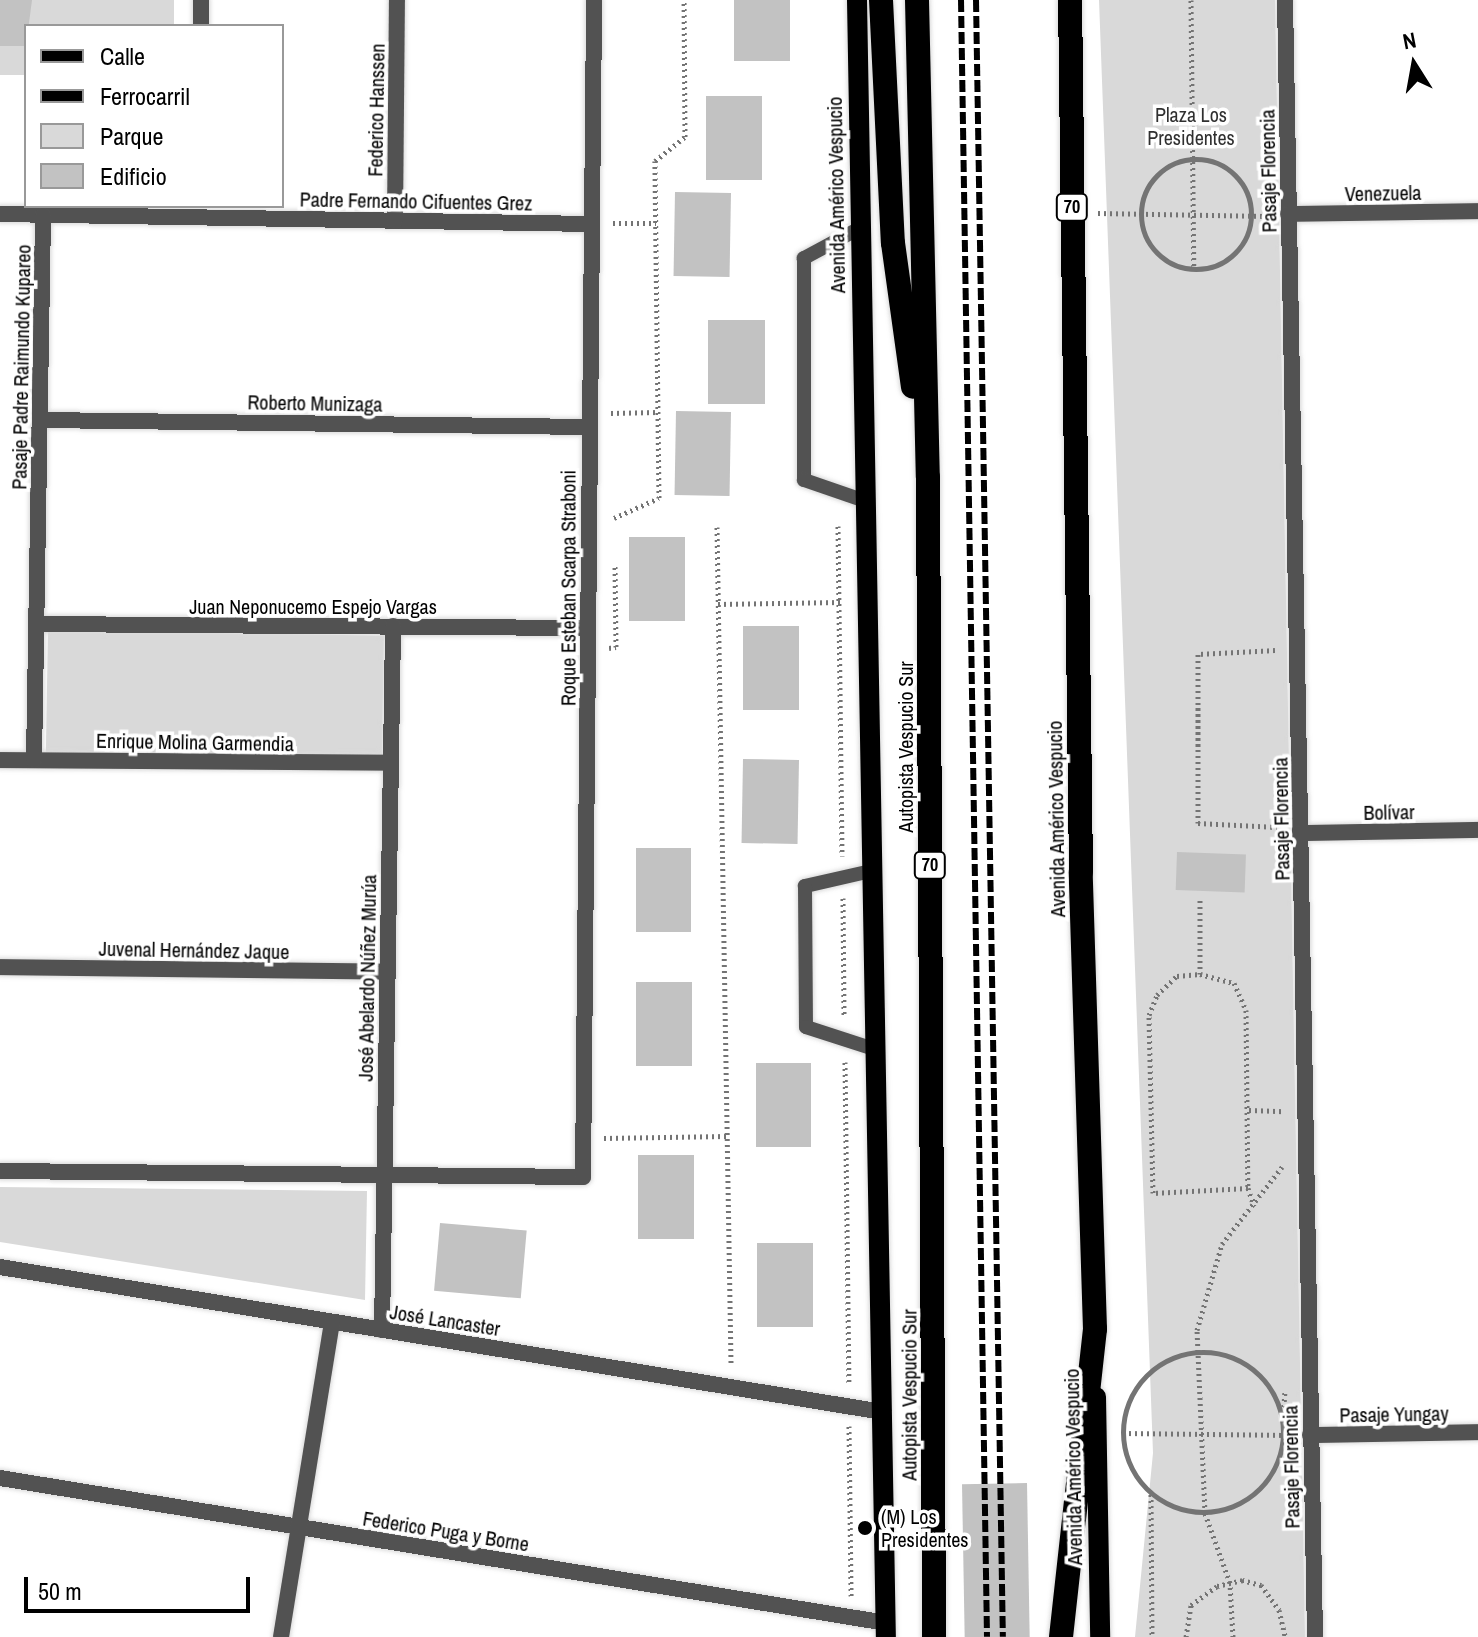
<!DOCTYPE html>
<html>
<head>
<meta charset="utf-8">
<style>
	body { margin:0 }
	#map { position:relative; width:1478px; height:1637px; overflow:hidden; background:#fff; font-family:"Archivo Narrow",sans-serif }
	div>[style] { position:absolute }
	.green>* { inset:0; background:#d9d9d9; transform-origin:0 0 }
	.building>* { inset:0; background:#c2c2c2; transform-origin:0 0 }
	.path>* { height:5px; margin-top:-2.5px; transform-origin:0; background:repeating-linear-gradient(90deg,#747474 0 2px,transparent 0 6px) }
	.path>.ring { margin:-2.5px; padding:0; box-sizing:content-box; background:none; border:5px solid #747474; border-radius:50% }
	.roads { filter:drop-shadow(0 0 2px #dbdbdb) drop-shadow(0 0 2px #dbdbdb) }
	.lane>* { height:14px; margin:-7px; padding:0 7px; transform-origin:7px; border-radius:7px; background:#525252 }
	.street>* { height:16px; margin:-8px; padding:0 8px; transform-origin:8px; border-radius:8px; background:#525252 }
	.primary>* { height:20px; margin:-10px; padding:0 10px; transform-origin:10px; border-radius:10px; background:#000 }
	.highway>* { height:24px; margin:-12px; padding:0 12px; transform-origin:12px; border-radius:12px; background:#000 }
	.rail>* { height:6px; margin-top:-3px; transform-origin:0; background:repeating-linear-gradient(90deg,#000 0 12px,transparent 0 16px) }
	.dots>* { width:22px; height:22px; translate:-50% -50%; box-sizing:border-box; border:4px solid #fff; border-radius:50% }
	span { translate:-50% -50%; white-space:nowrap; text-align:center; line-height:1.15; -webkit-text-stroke:7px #fff; paint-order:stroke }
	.shield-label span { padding:2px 6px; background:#fff; border:2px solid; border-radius:6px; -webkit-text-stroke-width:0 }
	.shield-label { font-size:18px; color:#000; font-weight:700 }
	.street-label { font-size:20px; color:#000 }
	.park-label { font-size:20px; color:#303030 }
	.poi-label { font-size:20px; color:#000 }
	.left { translate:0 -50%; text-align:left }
	.legend { position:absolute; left:24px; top:24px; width:260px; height:184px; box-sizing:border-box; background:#fff; border:2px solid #999; margin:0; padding:10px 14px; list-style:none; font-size:24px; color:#000 }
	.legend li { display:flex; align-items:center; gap:16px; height:40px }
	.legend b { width:40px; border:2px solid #999 }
	.north { position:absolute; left:1374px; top:24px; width:80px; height:80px; -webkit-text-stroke:6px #fff; paint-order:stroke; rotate:349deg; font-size:22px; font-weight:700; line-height:32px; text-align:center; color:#000 }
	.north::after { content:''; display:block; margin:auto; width:28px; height:36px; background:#000; clip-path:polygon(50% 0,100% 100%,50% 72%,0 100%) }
	.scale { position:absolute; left:24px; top:1577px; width:226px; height:36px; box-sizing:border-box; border:4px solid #000; border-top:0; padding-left:10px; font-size:24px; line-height:28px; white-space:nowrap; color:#000; -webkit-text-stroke:6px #fff; paint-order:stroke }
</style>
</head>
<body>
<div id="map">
	<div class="green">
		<div style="clip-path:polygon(0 0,174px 0,174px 26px,26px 26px,26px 75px,0 75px)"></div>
		<div style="clip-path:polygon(1099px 0,1275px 0,1305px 1637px,1135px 1637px,1153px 1453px)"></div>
		<div style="left:48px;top:630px;width:336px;height:125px;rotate:1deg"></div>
		<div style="clip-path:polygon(0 1187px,367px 1191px,365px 1300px,0 1242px)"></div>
	</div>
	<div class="building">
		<div style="clip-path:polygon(0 0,32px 0,26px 46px,0 46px)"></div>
		<div style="left:734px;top:0;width:56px;height:61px"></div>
		<div style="left:706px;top:96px;width:56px;height:84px"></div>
		<div style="left:675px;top:192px;width:56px;height:84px;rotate:1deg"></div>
		<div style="left:708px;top:320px;width:57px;height:84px"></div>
		<div style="left:676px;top:411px;width:55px;height:84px;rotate:1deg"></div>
		<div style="left:629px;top:537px;width:56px;height:84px"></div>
		<div style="left:743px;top:626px;width:56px;height:84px"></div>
		<div style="left:743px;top:759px;width:56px;height:84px;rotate:1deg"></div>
		<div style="left:636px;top:848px;width:55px;height:84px"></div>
		<div style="left:1177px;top:852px;width:69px;height:38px;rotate:2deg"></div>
		<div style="left:636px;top:982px;width:56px;height:84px"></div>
		<div style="left:756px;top:1063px;width:55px;height:84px"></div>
		<div style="left:638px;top:1155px;width:56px;height:84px"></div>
		<div style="left:440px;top:1223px;width:87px;height:68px;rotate:5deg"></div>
		<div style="left:757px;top:1243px;width:56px;height:84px"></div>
		<div style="left:1027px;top:1483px;width:154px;height:65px;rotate:89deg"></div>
	</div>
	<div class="path">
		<div style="left:1191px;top:0;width:270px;rotate:89.4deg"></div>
		<div class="ring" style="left:1141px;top:159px;width:105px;height:105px"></div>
		<div style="left:1098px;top:213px;width:169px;rotate:1deg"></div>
		<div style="left:613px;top:223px;width:43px"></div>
		<div style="left:611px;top:413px;width:47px;rotate:-1.2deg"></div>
		<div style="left:614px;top:518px;width:49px;rotate:-24deg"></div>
		<div style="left:659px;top:498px;width:337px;rotate:-90.7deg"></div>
		<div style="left:655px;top:161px;width:38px;rotate:-39deg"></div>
		<div style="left:685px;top:137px;width:137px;rotate:-90.4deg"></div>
		<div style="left:838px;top:526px;width:330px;rotate:89.3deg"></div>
		<div style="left:717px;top:527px;width:839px;rotate:89.04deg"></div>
		<div style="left:718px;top:604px;width:124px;rotate:-0.9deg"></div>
		<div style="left:609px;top:648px;width:7px;rotate:-8deg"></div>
		<div style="left:616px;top:647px;width:83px;rotate:-90.7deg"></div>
		<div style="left:1275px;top:650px;width:77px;rotate:177deg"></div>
		<div style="left:1198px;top:654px;width:169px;rotate:90deg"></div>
		<div style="left:1198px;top:823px;width:79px;rotate:2.9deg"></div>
		<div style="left:843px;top:898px;width:118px;rotate:89.5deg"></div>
		<div style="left:1200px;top:974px;width:74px;rotate:-90deg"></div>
		<div style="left:845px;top:1062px;width:322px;rotate:89.3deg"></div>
		<div style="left:1249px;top:1110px;width:34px;rotate:2deg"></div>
		<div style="left:604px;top:1138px;width:123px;rotate:-0.9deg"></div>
		<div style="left:1248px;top:1188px;width:95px;rotate:177deg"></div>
		<div style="left:1153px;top:1193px;width:178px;rotate:-91.3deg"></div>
		<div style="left:1149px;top:1015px;width:22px;rotate:-68deg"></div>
		<div style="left:1157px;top:995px;width:28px;rotate:-44deg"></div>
		<div style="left:1177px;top:976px;width:23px;rotate:-5deg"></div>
		<div style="left:1200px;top:974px;width:35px;rotate:15deg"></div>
		<div style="left:1234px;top:983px;width:30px;rotate:66deg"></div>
		<div style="left:1246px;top:1010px;width:178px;rotate:89.4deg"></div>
		<div style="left:1248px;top:1188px;width:19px;rotate:72deg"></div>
		<div class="ring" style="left:1123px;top:1352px;width:155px;height:155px"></div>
		<div style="left:1283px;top:1419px;width:27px;rotate:-86deg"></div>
		<div style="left:849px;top:1426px;width:170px;rotate:89.3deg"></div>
		<div style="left:1123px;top:1433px;width:163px;rotate:0.7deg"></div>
		<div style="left:1151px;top:1494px;width:143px;rotate:89.6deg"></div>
		<div style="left:1186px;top:1637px;width:32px;rotate:-81deg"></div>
		<div style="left:1191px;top:1605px;width:32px;rotate:-36deg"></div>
		<div style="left:1217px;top:1586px;width:26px;rotate:-13deg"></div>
		<div style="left:1242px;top:1580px;width:20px;rotate:15deg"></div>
		<div style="left:1261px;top:1585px;width:31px;rotate:54deg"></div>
		<div style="left:1279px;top:1610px;width:28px;rotate:77deg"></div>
		<div style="left:1233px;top:1637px;width:54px;rotate:-93.2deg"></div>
		<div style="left:1230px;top:1583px;width:74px;rotate:-109.7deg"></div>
		<div style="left:1205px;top:1513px;width:183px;rotate:-92.5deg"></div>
		<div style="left:1197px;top:1330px;width:90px;rotate:-73.8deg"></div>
		<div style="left:1222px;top:1244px;width:98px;rotate:-52.1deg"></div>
	</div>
	<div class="roads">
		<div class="lane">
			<div style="left:860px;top:228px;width:64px;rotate:151.8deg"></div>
			<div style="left:804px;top:258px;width:222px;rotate:90deg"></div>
			<div style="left:804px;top:480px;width:65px;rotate:19deg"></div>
			<div style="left:871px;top:871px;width:68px;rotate:167.2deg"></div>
			<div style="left:805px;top:886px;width:141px;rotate:89.6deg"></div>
			<div style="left:806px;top:1027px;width:71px;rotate:17.9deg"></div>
		</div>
		<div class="street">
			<div style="left:1285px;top:0;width:1637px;rotate:88.95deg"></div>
			<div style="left:201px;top:26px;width:26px;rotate:-90deg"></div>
			<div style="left:0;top:214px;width:592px;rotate:0.97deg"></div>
			<div style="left:1288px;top:214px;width:190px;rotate:-0.9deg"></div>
			<div style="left:395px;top:221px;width:221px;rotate:-89.5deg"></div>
			<div style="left:40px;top:420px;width:550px;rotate:0.73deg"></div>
			<div style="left:37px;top:624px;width:551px;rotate:0.42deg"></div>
			<div style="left:0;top:760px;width:390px;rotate:0.4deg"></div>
			<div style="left:34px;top:760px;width:545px;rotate:-89.05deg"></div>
			<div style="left:1301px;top:833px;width:177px;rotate:-1deg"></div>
			<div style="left:0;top:967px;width:387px;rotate:0.7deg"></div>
			<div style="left:0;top:1171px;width:583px;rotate:0.59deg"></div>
			<div style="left:583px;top:1177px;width:1177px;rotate:-89.46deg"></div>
			<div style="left:0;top:1267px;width:895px;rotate:9.33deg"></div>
			<div style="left:382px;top:1330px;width:704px;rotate:-89.1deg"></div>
			<div style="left:1310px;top:1435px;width:168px;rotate:-1deg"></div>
			<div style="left:0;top:1478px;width:898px;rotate:9.29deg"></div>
			<div style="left:281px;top:1637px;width:319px;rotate:-80.8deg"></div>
		</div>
		<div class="primary">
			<div style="left:857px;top:0;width:1637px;rotate:88.99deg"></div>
			<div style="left:1096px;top:1397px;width:240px;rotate:89deg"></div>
		</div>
		<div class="highway">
			<div style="left:881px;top:0;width:243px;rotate:87.2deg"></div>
			<div style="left:893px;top:243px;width:145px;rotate:82.1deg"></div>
			<div style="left:917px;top:0;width:477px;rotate:88.7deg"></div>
			<div style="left:928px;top:477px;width:1160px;rotate:89.7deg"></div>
			<div style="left:1061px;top:1637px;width:310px;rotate:-83.7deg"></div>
			<div style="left:1095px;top:1329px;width:457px;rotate:-91.8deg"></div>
			<div style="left:1081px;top:872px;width:872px;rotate:-90.72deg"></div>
		</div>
	</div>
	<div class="rail">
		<div style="left:961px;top:0;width:1637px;rotate:89.09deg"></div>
		<div style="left:976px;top:0;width:1637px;rotate:89.06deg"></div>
	</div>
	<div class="dots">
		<div style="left:865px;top:1528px;background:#000"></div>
	</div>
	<div class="shield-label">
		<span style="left:1072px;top:207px">70</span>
		<span style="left:930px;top:865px">70</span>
	</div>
	<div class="street-label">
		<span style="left:376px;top:110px;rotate:-89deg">Federico Hanssen</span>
		<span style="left:1268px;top:171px;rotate:-91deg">Pasaje Florencia</span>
		<span style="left:1383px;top:193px;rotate:-1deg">Venezuela</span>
		<span style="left:836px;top:195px;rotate:-91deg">Avenida Américo Vespucio</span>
		<span style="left:416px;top:201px;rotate:1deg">Padre Fernando Cifuentes Grez</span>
		<span style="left:21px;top:367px;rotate:-89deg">Pasaje Padre Raimundo Kupareo</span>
		<span style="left:315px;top:403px;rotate:1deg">Roberto Munizaga</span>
		<span style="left:568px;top:588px;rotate:-90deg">Roque Esteban Scarpa Straboni</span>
		<span style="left:313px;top:606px">Juan Neponucemo Espejo Vargas</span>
		<span style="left:195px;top:742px;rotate:1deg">Enrique Molina Garmendia</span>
		<span style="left:905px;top:747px;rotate:-90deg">Autopista Vespucio Sur</span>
		<span style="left:1389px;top:812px;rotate:-1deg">Bolívar</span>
		<span style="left:1056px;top:819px;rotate:-91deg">Avenida Américo Vespucio</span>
		<span style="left:1281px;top:819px;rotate:-91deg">Pasaje Florencia</span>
		<span style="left:194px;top:950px;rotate:1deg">Juvenal Hernández Jaque</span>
		<span style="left:367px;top:978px;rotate:-89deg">José Abelardo Núñez Murúa</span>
		<span style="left:445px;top:1320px;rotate:9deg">José Lancaster</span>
		<span style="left:909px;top:1395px;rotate:-90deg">Autopista Vespucio Sur</span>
		<span style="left:1394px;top:1414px;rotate:-1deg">Pasaje Yungay</span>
		<span style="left:1073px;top:1467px;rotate:-91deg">Avenida Américo Vespucio</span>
		<span style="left:1291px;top:1467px;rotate:-91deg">Pasaje Florencia</span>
		<span style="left:446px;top:1531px;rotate:9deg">Federico Puga y Borne</span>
	</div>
	<div class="park-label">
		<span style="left:1191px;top:126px">Plaza Los<br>Presidentes</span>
	</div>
	<div class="poi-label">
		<span class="left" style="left:881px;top:1528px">(M) Los<br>Presidentes</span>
	</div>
	<ul class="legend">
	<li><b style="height:10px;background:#000"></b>Calle</li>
	<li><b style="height:10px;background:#000"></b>Ferrocarril</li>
	<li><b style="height:22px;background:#d9d9d9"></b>Parque</li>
	<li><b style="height:22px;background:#c2c2c2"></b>Edificio</li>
	</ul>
	<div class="north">N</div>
	<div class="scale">50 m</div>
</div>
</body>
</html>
